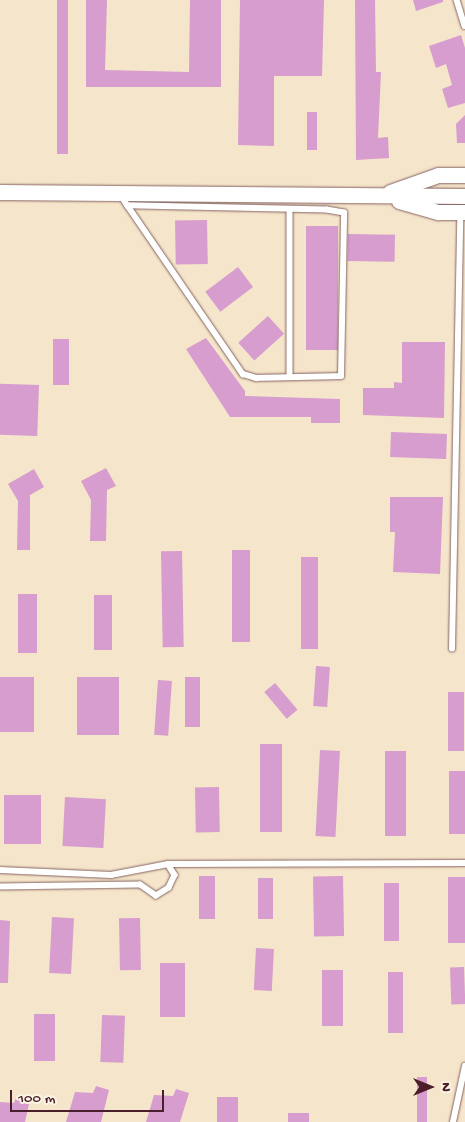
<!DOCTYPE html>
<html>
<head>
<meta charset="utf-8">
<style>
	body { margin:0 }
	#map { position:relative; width:465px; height:1122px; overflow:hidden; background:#f5e5ca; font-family:"Gochi Hand",sans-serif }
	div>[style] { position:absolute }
	.building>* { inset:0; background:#d69dce; transform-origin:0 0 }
	.roads { filter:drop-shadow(0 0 1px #866463) drop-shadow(0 0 1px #866463) }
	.service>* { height:5.5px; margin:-2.75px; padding:0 2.75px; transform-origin:2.75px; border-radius:2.75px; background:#fff }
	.tertiary>* { height:15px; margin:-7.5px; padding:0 7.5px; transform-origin:7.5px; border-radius:7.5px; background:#fff }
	span { translate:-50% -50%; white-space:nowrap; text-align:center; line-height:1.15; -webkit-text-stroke:4px #fcf5e5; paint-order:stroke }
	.north { position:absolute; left:405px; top:1062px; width:50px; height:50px; -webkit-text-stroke:4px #fcf5e5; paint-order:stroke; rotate:90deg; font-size:14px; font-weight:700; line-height:20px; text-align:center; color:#4a1f2b }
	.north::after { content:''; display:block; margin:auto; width:18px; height:22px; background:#4a1f2b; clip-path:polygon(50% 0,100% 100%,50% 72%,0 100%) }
	.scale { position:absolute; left:10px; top:1090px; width:154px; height:22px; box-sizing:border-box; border:2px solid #4a1f2b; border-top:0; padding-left:6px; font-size:15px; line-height:18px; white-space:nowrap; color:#4a1f2b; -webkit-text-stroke:4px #fcf5e5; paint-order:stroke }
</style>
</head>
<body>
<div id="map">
	<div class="building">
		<div style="left:57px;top:0;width:11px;height:154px"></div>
		<div style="clip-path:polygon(86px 0,107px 0,105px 70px,189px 72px,190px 0,221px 0,221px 87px,86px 87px)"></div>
		<div style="clip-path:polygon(240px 0,324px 0,322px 76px,274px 76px,274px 146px,238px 145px)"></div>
		<div style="clip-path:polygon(355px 0,375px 0,376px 72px,381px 72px,378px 138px,388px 137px,389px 158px,356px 160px)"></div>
		<div style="clip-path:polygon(413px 0,443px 0,443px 2px,416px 11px)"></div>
		<div style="clip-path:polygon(461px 35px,465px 48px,465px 103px,448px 108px,442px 89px,452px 85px,446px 64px,436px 68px,429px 46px)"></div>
		<div style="left:307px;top:112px;width:10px;height:38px"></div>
		<div style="clip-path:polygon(465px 115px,465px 143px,457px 143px,456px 124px)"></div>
		<div style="left:207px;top:220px;width:44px;height:32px;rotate:89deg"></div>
		<div style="left:306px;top:226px;width:32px;height:124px"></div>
		<div style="left:348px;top:234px;width:47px;height:27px;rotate:1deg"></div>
		<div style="left:238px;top:267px;width:25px;height:41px;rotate:53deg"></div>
		<div style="left:268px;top:316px;width:24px;height:40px;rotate:48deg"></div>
		<div style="clip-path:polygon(206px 338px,245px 391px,245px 396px,340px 399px,340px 423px,311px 423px,311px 417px,230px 417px,186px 349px)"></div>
		<div style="left:53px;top:339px;width:16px;height:46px"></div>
		<div style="clip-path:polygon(402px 342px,445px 342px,444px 418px,363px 415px,363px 388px,394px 388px,394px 382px,402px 383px)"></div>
		<div style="left:39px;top:385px;width:51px;height:39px;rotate:92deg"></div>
		<div style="left:391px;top:432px;width:56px;height:25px;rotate:2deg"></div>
		<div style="clip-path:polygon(106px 468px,116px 486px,107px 490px,106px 541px,90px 541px,91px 500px,81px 481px)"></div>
		<div style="clip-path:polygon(34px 469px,44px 487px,30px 495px,30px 550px,17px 550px,18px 501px,8px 484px)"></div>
		<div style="clip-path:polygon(390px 497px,443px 497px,440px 574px,393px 572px,395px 532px,390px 532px)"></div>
		<div style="left:232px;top:550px;width:18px;height:92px"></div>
		<div style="left:182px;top:551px;width:96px;height:21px;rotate:89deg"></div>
		<div style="left:301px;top:557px;width:17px;height:92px"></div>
		<div style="left:18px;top:594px;width:19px;height:59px"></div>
		<div style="left:94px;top:595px;width:18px;height:55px"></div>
		<div style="left:316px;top:666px;width:14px;height:40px;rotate:4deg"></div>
		<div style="left:34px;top:677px;width:55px;height:34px;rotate:90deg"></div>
		<div style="left:77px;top:677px;width:42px;height:58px"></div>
		<div style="left:185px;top:677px;width:15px;height:50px"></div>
		<div style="left:158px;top:680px;width:14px;height:55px;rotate:4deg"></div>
		<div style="left:275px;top:683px;width:35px;height:14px;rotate:50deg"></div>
		<div style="left:448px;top:692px;width:16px;height:59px"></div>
		<div style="left:260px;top:744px;width:22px;height:88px"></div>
		<div style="left:320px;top:750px;width:20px;height:86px;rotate:3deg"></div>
		<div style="left:385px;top:751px;width:21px;height:85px"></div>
		<div style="left:449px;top:771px;width:16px;height:63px"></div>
		<div style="left:219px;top:787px;width:45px;height:24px;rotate:89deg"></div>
		<div style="left:4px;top:795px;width:37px;height:49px"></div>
		<div style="left:65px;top:797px;width:41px;height:49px;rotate:3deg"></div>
		<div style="left:199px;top:876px;width:16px;height:43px"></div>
		<div style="left:343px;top:876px;width:60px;height:30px;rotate:89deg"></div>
		<div style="left:448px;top:877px;width:17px;height:66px"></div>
		<div style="left:258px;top:878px;width:15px;height:41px"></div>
		<div style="left:384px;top:883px;width:15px;height:58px"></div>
		<div style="left:52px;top:917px;width:22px;height:56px;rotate:3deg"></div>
		<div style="left:140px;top:918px;width:52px;height:21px;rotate:89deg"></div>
		<div style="clip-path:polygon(0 920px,10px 921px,8px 983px,0 983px)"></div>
		<div style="left:256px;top:948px;width:18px;height:42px;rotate:3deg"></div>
		<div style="left:160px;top:963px;width:25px;height:54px"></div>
		<div style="left:464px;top:967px;width:37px;height:14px;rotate:88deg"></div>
		<div style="left:322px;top:970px;width:21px;height:56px"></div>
		<div style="left:388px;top:972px;width:15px;height:61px"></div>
		<div style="left:34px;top:1014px;width:21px;height:47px"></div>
		<div style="left:102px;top:1015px;width:23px;height:47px;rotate:2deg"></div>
		<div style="left:417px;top:1077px;width:10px;height:45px"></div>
		<div style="clip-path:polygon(96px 1086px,109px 1090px,101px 1122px,66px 1122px,75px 1092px,93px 1093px)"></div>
		<div style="clip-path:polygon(176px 1089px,189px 1093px,180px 1122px,146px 1122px,154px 1095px,173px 1096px)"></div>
		<div style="clip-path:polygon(17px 1096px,30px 1100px,25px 1122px,0 1122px,0 1102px,14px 1103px)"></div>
		<div style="left:217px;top:1097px;width:21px;height:25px"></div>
		<div style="left:288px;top:1113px;width:21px;height:9px"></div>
	</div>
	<div class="roads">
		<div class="service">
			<div style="left:457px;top:0;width:27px;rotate:73deg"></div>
			<div style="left:121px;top:195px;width:13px;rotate:58deg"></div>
			<div style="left:128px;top:206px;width:204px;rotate:55.6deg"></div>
			<div style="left:243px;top:374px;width:14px;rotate:17deg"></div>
			<div style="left:256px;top:378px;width:85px;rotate:-1.3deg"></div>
			<div style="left:341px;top:376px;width:163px;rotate:-88.9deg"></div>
			<div style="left:344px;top:213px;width:17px;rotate:-170deg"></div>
			<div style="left:327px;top:210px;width:199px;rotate:-178.8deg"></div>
			<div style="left:290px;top:209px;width:168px;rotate:90deg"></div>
			<div style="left:452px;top:649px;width:435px;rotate:-88.9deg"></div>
			<div style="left:168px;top:864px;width:297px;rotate:-0.2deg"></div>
			<div style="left:0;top:870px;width:111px;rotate:2.6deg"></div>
			<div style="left:111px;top:875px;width:58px;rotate:-10.9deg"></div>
			<div style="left:168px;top:864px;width:13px;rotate:58deg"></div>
			<div style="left:175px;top:875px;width:14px;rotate:115deg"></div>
			<div style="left:169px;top:888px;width:15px;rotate:148deg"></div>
			<div style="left:156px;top:896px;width:19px;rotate:-145deg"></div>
			<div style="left:140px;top:885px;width:140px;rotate:179.2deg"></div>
			<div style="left:453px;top:1122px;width:57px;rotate:-77.9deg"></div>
		</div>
		<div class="tertiary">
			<div style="left:0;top:192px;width:465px;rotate:0.5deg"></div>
			<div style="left:390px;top:192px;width:51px;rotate:-19.5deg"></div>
			<div style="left:438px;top:175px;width:27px"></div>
			<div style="left:399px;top:201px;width:41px;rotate:15.8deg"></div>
			<div style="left:438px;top:212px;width:27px"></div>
		</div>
	</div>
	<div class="north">N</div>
	<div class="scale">100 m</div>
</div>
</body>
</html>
